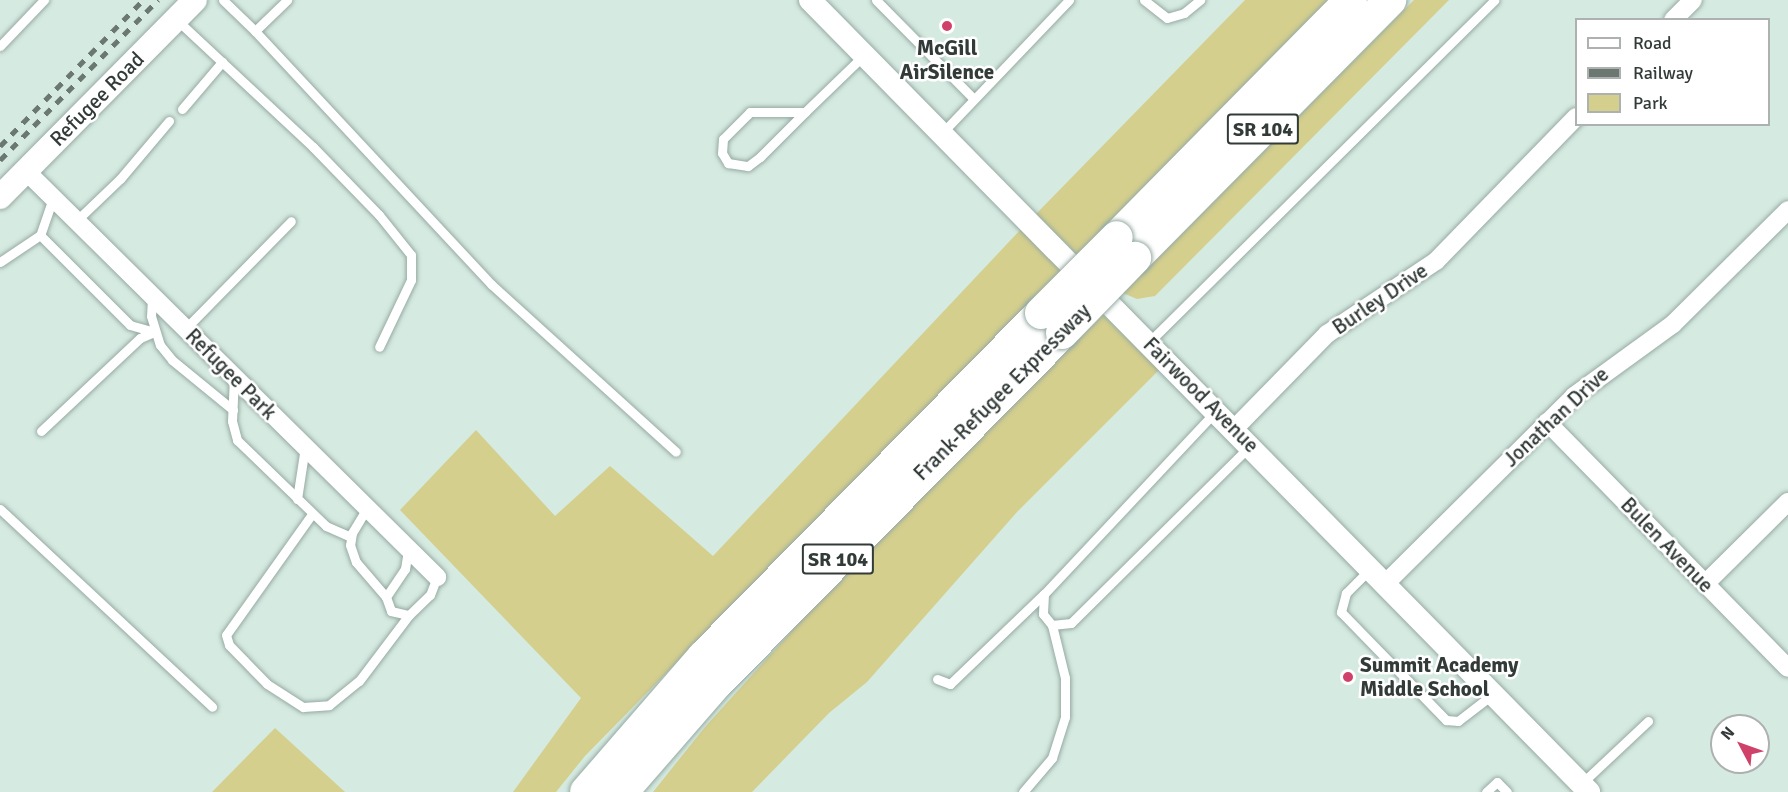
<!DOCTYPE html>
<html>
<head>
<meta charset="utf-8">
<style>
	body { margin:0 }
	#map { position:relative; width:1788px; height:792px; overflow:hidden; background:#d5eae1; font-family:Signika,sans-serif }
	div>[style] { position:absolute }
	.green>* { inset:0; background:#d4cf8d }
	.roads { filter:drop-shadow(0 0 2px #96aaa2) drop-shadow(0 0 2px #96aaa2) }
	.service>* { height:9px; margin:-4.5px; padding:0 4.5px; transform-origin:4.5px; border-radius:4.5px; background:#fff }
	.minor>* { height:18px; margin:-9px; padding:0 9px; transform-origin:9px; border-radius:9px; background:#fff }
	.tertiary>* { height:22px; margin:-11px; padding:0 11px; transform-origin:11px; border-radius:11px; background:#fff }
	.secondary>* { height:24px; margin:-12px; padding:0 12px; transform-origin:12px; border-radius:12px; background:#fff }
	.motorway>* { height:32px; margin:-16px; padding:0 16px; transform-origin:16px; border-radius:16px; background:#fff }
	.rail>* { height:4.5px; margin-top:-2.25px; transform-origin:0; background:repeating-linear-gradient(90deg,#6b7872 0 8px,transparent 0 16px) }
	.bridges { filter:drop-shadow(0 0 2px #96aaa2) drop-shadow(0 0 2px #96aaa2) }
	.motorway-bridge>* { height:32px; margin:-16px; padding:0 16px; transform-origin:16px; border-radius:16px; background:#fff }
	.dots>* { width:16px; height:16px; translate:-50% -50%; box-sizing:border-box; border:3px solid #fff; border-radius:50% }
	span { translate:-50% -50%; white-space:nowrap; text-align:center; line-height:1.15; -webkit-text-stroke:5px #fff; paint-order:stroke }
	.shield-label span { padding:2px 4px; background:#fff; border:2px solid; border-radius:4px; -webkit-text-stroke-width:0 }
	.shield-label { font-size:20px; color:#323b37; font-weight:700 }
	.poi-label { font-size:21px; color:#323b37; font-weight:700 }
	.left { translate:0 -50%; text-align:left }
	.street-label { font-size:21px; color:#323b37 }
	.legend { position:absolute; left:1575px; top:18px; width:195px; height:108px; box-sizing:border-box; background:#fff; border:2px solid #adb1af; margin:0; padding:8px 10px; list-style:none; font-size:18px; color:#323b37 }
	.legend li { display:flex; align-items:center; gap:12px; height:30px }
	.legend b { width:30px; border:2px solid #adb1af }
	.north { position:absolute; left:1710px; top:714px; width:60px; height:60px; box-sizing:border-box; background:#fff; border:2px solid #adb1af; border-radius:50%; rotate:311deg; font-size:16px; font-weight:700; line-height:24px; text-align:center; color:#323b37 }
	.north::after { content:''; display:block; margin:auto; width:21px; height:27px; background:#cf4168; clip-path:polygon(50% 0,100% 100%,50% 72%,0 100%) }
</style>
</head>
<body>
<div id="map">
	<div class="green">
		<div style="clip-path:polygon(1245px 0,1329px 0,1077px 255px,1036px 214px)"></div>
		<div style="clip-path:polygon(1414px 0,1449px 0,1155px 296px,1137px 299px,1123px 293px)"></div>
		<div style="clip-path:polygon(1023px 227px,1062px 270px,585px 756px,556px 792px,513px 792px,581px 698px,400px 510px,476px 430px,555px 516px,610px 466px,713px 556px)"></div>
		<div style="clip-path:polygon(1103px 315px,1159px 370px,1017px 512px,867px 682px,829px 713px,752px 792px,653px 792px,705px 727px,817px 603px)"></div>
		<div style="clip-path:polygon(275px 728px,345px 792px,212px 792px)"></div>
	</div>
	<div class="roads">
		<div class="service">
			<div style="left:223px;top:0;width:45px;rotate:44.1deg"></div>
			<div style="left:255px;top:31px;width:45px;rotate:-44.1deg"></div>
			<div style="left:876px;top:0;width:139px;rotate:45.3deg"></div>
			<div style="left:1144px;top:0;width:29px;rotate:38deg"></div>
			<div style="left:1167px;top:18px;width:18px;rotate:-16deg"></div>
			<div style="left:1184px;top:13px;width:21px;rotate:-39deg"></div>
			<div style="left:178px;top:21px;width:185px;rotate:43deg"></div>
			<div style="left:313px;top:147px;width:95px;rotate:45.9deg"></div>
			<div style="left:379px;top:215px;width:51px;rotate:51.3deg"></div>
			<div style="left:411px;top:255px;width:25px;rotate:90deg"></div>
			<div style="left:411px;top:280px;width:74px;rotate:115.5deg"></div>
			<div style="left:255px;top:31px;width:347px;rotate:47deg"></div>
			<div style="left:492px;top:285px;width:248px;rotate:42.2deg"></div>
			<div style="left:0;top:46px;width:64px;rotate:-46.3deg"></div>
			<div style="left:182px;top:109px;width:62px;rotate:-49.6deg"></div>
			<div style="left:805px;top:112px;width:55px;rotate:180deg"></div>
			<div style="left:750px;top:112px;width:38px;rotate:135deg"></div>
			<div style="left:723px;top:139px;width:14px;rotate:94deg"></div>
			<div style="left:722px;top:153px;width:12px;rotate:59deg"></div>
			<div style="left:728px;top:163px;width:20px;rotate:9deg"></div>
			<div style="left:748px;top:166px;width:15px;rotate:-37deg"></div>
			<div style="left:760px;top:157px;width:64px;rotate:-45deg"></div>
			<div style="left:805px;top:112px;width:82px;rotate:-44deg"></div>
			<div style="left:942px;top:133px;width:184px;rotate:-46.3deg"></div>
			<div style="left:53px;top:198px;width:39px;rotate:109deg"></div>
			<div style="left:40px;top:235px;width:127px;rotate:45deg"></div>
			<div style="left:130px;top:325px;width:25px;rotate:16deg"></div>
			<div style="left:76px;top:221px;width:61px;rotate:-43.7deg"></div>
			<div style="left:120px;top:179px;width:76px;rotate:-49.8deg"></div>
			<div style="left:0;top:262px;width:48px;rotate:-34deg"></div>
			<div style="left:152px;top:298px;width:18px;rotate:93deg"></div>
			<div style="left:151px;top:316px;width:30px;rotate:73deg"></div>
			<div style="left:160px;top:345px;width:19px;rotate:51deg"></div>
			<div style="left:172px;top:360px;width:79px;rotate:39.3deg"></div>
			<div style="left:185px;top:329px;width:151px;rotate:-45.5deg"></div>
			<div style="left:1149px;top:342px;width:486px;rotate:-44.7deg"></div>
			<div style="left:234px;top:377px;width:44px;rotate:92.6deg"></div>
			<div style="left:232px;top:421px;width:20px;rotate:75deg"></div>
			<div style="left:237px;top:440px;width:124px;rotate:44deg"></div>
			<div style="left:326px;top:526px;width:27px;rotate:24deg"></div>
			<div style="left:1215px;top:412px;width:250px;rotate:133.2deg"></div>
			<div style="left:1044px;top:594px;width:20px;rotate:93deg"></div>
			<div style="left:1043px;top:614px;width:14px;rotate:51deg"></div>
			<div style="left:1052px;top:625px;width:19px;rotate:-6deg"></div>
			<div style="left:1071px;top:623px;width:250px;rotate:-44.7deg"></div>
			<div style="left:41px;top:431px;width:136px;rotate:-43.2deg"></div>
			<div style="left:140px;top:338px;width:15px;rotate:-23deg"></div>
			<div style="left:297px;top:499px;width:53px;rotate:-81.3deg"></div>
			<div style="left:367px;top:508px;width:29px;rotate:121deg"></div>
			<div style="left:352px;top:533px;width:12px;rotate:99deg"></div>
			<div style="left:350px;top:545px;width:18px;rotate:71deg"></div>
			<div style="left:356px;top:562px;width:46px;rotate:49.4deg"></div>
			<div style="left:386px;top:597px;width:34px;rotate:-56deg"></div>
			<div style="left:405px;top:569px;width:19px;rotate:-81deg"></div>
			<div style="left:0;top:509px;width:290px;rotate:43deg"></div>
			<div style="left:312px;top:514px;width:148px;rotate:125.4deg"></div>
			<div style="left:226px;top:635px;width:10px;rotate:73deg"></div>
			<div style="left:229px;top:645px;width:54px;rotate:45.7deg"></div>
			<div style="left:267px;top:684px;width:43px;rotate:32.6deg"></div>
			<div style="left:303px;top:707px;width:26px;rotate:-4deg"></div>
			<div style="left:329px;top:705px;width:38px;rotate:-39deg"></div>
			<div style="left:359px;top:681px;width:83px;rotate:-52.9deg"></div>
			<div style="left:1369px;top:570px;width:33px;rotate:135deg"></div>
			<div style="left:1346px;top:593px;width:20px;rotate:105deg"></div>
			<div style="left:1341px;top:612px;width:151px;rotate:45.8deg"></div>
			<div style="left:1446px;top:720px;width:12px;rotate:5deg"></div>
			<div style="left:1458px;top:721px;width:44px;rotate:-37.6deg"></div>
			<div style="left:386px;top:597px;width:15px;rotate:70deg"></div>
			<div style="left:391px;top:611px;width:18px;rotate:13deg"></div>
			<div style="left:409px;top:615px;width:29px;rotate:-44deg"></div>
			<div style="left:430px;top:595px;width:19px;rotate:-69deg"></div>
			<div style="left:937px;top:679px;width:14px;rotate:21deg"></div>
			<div style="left:950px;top:684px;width:130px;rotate:-43.8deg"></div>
			<div style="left:1581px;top:784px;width:92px;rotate:-43.2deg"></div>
			<div style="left:1023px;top:792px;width:45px;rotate:-49.5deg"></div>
			<div style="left:1052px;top:758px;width:43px;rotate:-72.4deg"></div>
			<div style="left:1065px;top:717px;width:39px;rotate:-90deg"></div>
			<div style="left:1065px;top:678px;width:55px;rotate:-103.8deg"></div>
			<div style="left:1486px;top:792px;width:15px;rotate:-42deg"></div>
			<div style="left:1497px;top:782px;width:14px;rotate:45deg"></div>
		</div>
		<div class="minor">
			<div style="left:1673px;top:20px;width:28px;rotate:-45deg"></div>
			<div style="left:26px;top:171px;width:578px;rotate:44.65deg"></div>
			<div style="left:1547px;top:422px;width:344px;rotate:45.6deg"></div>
			<div style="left:1234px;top:429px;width:133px;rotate:-45.6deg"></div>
			<div style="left:1327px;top:334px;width:131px;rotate:-33.8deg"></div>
			<div style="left:1436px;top:261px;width:201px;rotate:-45.8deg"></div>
			<div style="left:1385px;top:584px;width:267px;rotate:-44.8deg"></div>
			<div style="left:1574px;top:396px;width:122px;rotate:-36deg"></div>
			<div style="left:1673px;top:324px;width:162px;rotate:-44.7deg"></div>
			<div style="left:1705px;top:584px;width:117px;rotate:-44.7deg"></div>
		</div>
		<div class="tertiary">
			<div style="left:810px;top:0;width:1111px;rotate:45.47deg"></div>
		</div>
		<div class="secondary">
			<div style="left:0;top:197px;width:277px;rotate:-45.3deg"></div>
		</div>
		<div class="motorway">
			<div style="left:1117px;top:237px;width:333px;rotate:-45.4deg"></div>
			<div style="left:1135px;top:258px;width:363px;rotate:-45.3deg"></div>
			<div style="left:586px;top:792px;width:179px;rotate:-49.1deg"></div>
			<div style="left:703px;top:657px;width:482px;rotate:-45.5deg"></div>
			<div style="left:622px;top:792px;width:143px;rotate:-49deg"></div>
			<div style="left:716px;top:684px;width:493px;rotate:-45.4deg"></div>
		</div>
	</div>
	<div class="rail">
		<div style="left:0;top:146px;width:204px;rotate:-45.6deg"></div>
		<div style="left:0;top:160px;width:225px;rotate:-45.4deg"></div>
	</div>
	<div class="bridges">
		<div class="motorway-bridge">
			<div style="left:1041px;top:313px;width:107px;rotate:-45deg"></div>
			<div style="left:1062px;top:333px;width:105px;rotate:-45.8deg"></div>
		</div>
	</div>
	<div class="dots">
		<div style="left:947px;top:26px;background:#cf4168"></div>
		<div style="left:1348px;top:677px;background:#cf4168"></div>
	</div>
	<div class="shield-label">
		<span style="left:1263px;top:129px">SR 104</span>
		<span style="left:838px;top:559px">SR 104</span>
	</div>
	<div class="poi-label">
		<span style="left:947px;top:60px">McGill<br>AirSilence</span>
		<span class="left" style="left:1360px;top:677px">Summit Academy<br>Middle School</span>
	</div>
	<div class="street-label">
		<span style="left:97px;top:99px;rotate:-45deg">Refugee Road</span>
		<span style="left:1380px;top:299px;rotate:-34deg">Burley Drive</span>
		<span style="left:231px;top:374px;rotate:45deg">Refugee Park</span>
		<span style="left:1002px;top:392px;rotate:-45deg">Frank-Refugee Expressway</span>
		<span style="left:1201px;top:395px;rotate:45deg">Fairwood Avenue</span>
		<span style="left:1556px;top:417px;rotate:-43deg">Jonathan Drive</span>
		<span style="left:1667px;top:545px;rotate:46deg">Bulen Avenue</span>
	</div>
	<ul class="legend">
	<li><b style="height:8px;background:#fff"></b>Road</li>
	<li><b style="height:8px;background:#6b7872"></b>Railway</li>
	<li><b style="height:16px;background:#d4cf8d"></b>Park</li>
	</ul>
	<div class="north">N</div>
</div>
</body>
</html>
